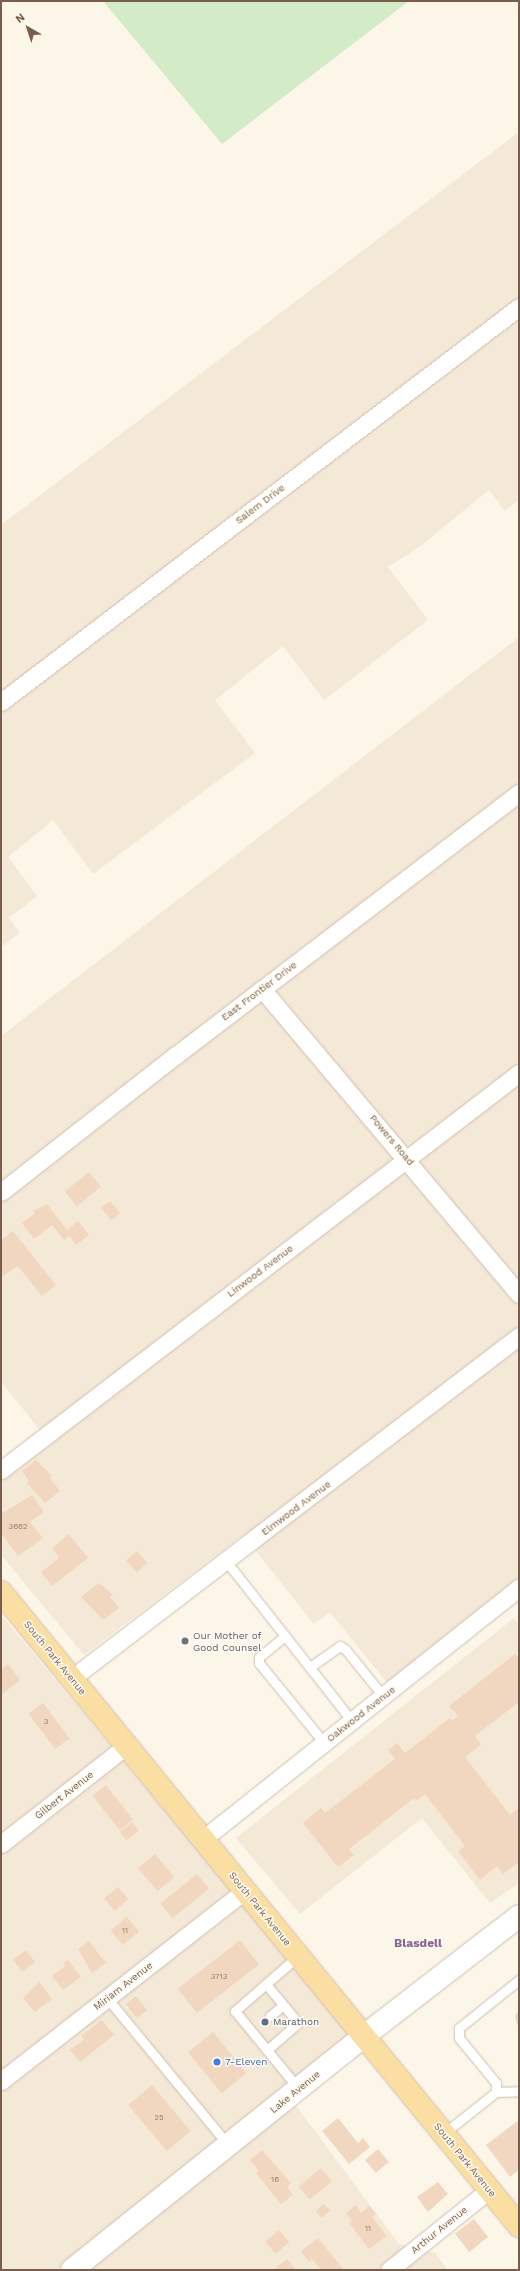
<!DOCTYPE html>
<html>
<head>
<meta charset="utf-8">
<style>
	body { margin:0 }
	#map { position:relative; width:520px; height:2271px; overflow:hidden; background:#fcf6e9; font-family:"Work Sans",sans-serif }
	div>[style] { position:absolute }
	.residential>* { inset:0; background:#f4e8d7 }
	.green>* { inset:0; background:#d3ebc6 }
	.building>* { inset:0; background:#f2d7c0; transform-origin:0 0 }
	.roads { filter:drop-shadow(0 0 1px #cfbeae) drop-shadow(0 0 1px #cfbeae) }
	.service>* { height:9px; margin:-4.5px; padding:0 4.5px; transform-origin:4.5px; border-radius:4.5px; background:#fff }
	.minor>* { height:17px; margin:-8.5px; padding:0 8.5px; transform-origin:8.5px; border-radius:8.5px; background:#fff }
	.tertiary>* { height:22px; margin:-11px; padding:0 11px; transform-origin:11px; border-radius:11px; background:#fff }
	.primary>* { height:22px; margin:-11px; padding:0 11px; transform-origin:11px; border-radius:11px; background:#fadea2 }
	.dots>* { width:11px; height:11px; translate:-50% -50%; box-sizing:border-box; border:2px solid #fffaef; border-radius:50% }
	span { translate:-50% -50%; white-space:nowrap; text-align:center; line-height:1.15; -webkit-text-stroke:3px #fffaef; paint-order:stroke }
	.number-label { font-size:8px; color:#967c69 }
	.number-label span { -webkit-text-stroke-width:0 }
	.street-label { font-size:10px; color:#775e4c }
	.worship-label { font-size:10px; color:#5b616d }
	.left { translate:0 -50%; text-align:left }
	.service-label { font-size:10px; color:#4e5e75 }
	.shop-label { font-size:10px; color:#366cbe }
	.quarter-label { font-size:12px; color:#866493; font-weight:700 }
	.frame { position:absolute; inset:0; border:2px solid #775e4c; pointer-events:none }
	.north { position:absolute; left:8px; top:8px; width:40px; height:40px; -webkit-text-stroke:3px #fffaef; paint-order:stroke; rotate:321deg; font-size:11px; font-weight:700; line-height:16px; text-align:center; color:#775e4c }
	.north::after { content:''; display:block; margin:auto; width:14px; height:18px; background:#775e4c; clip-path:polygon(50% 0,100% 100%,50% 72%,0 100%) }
</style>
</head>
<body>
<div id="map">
	<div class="residential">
		<div style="clip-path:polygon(519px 132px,519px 500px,505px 511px,489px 490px,419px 547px,388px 567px,428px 620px,324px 700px,283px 646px,215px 700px,255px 753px,93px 874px,53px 820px,8px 857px,37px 896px,9px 918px,20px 933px,1px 947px,1px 525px)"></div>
		<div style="clip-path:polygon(519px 637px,519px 1588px,392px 1689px,330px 1612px,314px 1624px,243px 1535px,84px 1655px,1px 1555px,1px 1470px,45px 1436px,1px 1382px,1px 1036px)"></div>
		<div style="clip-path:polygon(1px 1615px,354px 2036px,58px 2270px,1px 2270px)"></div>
		<div style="clip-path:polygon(514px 1618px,519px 1625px,519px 1883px,490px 1903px,422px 1818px,300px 1914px,236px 1838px)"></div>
		<div style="clip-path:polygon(294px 2103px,399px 2244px,435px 2253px,448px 2270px,85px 2270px)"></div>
	</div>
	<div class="green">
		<div style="clip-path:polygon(103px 1px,409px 1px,222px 144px)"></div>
	</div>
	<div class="building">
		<div style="left:89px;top:1172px;width:19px;height:31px;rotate:51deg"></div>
		<div style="left:110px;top:1201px;width:16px;height:11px;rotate:52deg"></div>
		<div style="clip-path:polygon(47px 1204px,67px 1230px,78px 1221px,89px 1235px,76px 1245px,69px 1236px,64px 1240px,52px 1225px,34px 1239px,22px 1223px,35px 1213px,33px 1211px)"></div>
		<div style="clip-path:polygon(13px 1231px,56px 1285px,42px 1296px,18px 1266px,1px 1277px,1px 1240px)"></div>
		<div style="clip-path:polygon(36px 1460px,52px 1476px,50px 1478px,60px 1491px,45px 1503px,27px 1483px,29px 1481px,22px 1471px)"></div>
		<div style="clip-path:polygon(32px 1495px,44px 1512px,30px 1522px,43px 1538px,18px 1556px,1px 1533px,1px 1514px)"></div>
		<div style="clip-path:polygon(69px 1534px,88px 1558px,52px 1586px,41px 1572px,59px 1558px,52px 1548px)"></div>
		<div style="left:137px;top:1551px;width:16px;height:14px;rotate:50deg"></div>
		<div style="clip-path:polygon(99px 1583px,113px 1595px,110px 1597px,119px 1608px,103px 1620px,81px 1597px)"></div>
		<div style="clip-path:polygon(515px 1654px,519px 1659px,519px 1702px,475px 1736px,481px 1745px,465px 1757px,510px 1815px,519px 1808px,519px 1862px,503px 1874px,497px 1866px,480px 1880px,458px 1851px,465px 1846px,425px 1794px,416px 1801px,414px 1798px,349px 1849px,354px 1855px,338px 1867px,303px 1823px,321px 1808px,325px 1813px,395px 1759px,388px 1750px,397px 1743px,405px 1753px,450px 1718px,452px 1721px,458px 1716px,449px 1706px)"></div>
		<div style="clip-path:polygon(8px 1664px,20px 1680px,1px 1695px,1px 1670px)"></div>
		<div style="left:43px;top:1703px;width:44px;height:18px;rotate:53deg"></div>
		<div style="left:106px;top:1785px;width:44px;height:17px;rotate:52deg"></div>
		<div style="left:132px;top:1822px;width:11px;height:16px;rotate:52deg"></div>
		<div style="left:155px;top:1854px;width:30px;height:22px;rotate:50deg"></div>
		<div style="left:197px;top:1874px;width:19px;height:47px;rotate:51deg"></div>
		<div style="left:118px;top:1887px;width:16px;height:18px;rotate:50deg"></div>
		<div style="left:127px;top:1917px;width:19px;height:21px;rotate:51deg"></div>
		<div style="left:240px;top:1940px;width:31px;height:79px;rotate:52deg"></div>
		<div style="clip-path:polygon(89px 1941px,106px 1963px,92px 1973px,78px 1949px)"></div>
		<div style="left:26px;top:1950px;width:15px;height:16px;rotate:53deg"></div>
		<div style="clip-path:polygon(68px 1960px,81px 1977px,63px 1990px,52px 1976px,65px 1966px,64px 1963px)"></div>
		<div style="clip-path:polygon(39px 1982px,52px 1999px,35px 2012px,23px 1998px)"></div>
		<div style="left:136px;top:1996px;width:18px;height:13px;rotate:52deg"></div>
		<div style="clip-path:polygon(519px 2009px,519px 2029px,515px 2017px)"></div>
		<div style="clip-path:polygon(102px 2020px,114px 2035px,80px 2062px,70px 2050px,84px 2039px,81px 2036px)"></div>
		<div style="left:213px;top:2032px;width:53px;height:32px;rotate:51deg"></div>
		<div style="left:152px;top:2085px;width:60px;height:31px;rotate:50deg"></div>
		<div style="clip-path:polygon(338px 2118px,358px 2143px,363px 2138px,370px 2147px,349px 2164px,322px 2131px)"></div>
		<div style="clip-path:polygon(519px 2120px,519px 2170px,510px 2177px,486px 2145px)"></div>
		<div style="left:378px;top:2149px;width:17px;height:17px;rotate:50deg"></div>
		<div style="clip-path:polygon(262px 2150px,291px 2183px,287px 2187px,293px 2195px,281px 2204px,256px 2173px,259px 2171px,250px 2160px)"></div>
		<div style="left:321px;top:2168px;width:17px;height:29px;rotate:50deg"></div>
		<div style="clip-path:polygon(438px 2182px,448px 2194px,428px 2212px,417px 2197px)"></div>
		<div style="left:324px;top:2204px;width:9px;height:11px;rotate:49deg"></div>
		<div style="clip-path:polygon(356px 2205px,361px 2213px,370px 2206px,376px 2214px,372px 2217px,387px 2236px,369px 2249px,349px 2223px,352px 2221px,346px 2213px)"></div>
		<div style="left:474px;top:2219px;width:23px;height:24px;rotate:52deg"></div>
		<div style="left:279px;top:2230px;width:16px;height:18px;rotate:50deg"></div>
		<div style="clip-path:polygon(318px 2238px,344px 2270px,321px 2270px,312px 2259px,309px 2262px,301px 2251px)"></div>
		<div style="clip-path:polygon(287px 2259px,296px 2270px,273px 2270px)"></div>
	</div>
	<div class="roads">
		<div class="service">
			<div style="left:226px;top:1561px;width:204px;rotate:51.8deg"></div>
			<div style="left:285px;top:1636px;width:33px;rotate:141deg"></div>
			<div style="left:259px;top:1657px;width:6px;rotate:90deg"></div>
			<div style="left:259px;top:1663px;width:103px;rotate:50.9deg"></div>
			<div style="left:310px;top:1667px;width:37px;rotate:-35deg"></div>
			<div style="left:340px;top:1646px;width:7px;rotate:34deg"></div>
			<div style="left:346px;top:1650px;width:59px;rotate:51.2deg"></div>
			<div style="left:298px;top:1956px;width:84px;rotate:138.9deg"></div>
			<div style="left:235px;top:2011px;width:99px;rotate:50.7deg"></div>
			<div style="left:266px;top:1984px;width:50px;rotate:50.6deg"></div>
			<div style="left:298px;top:2023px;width:41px;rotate:138.9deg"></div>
			<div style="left:107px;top:1998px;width:190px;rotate:50.5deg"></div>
			<div style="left:270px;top:2016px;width:17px;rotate:-40deg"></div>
			<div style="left:496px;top:2092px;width:9px;rotate:-90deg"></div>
			<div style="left:496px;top:2083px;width:58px;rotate:-129.4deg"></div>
			<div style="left:459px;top:2038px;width:10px;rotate:-90deg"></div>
			<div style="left:459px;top:2028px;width:77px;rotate:-38.7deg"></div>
			<div style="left:443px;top:2134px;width:68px;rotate:-38.4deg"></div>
			<div style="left:496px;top:2092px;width:23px;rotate:-2deg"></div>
		</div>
		<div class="minor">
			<div style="left:1px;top:702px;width:651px;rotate:-37.33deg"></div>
			<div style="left:262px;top:989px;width:399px;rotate:49.9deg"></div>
			<div style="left:1px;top:1192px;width:222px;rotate:-38.1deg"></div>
			<div style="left:176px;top:1055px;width:432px;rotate:-37.4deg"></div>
			<div style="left:1px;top:1470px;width:653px;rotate:-37.47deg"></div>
			<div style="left:72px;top:1678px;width:563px;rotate:-37.42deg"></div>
			<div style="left:203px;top:1839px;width:404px;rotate:-38.5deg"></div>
			<div style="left:1px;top:1844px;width:159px;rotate:-38.1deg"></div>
			<div style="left:1px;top:2081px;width:308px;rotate:-38deg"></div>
			<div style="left:389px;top:2270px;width:128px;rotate:-38.7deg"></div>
		</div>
		<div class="tertiary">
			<div style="left:72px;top:2270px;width:374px;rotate:-38.7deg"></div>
			<div style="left:364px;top:2036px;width:196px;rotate:-37.7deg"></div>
		</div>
		<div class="primary">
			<div style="left:1px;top:1592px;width:819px;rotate:50.75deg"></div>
		</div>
	</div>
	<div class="dots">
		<div style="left:185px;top:1641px;background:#6b7280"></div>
		<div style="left:265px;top:2022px;background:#5c6f8a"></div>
		<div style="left:217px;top:2062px;background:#3f7fe0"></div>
	</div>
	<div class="number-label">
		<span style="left:18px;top:1527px">3662</span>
		<span style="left:46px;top:1722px">3</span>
		<span style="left:125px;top:1931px">11</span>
		<span style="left:219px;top:1977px">3713</span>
		<span style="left:159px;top:2118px">25</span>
		<span style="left:275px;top:2180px">16</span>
		<span style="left:368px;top:2229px">11</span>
	</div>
	<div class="street-label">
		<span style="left:260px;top:504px;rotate:-37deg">Salem Drive</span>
		<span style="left:259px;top:991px;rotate:-37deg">East Frontier Drive</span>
		<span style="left:392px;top:1140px;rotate:50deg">Powers Road</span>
		<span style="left:260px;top:1271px;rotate:-37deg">Linwood Avenue</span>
		<span style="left:296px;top:1508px;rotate:-37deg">Elmwood Avenue</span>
		<span style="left:55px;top:1658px;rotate:51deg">South Park Avenue</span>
		<span style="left:361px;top:1714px;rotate:-38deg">Oakwood Avenue</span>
		<span style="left:64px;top:1795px;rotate:-38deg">Gilbert Avenue</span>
		<span style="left:260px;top:1909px;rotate:51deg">South Park Avenue</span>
		<span style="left:123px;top:1986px;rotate:-38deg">Miriam Avenue</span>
		<span style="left:295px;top:2092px;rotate:-39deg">Lake Avenue</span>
		<span style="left:465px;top:2160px;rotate:51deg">South Park Avenue</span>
		<span style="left:439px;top:2230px;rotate:-39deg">Arthur Avenue</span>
	</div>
	<div class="worship-label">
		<span class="left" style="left:193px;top:1641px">Our Mother of<br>Good Counsel</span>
	</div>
	<div class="service-label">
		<span class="left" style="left:273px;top:2022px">Marathon</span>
	</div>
	<div class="shop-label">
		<span class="left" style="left:225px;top:2062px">7-Eleven</span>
	</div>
	<div class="quarter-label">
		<span style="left:418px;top:1944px">Blasdell</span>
	</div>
	<div class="frame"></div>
	<div class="north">N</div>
</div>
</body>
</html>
